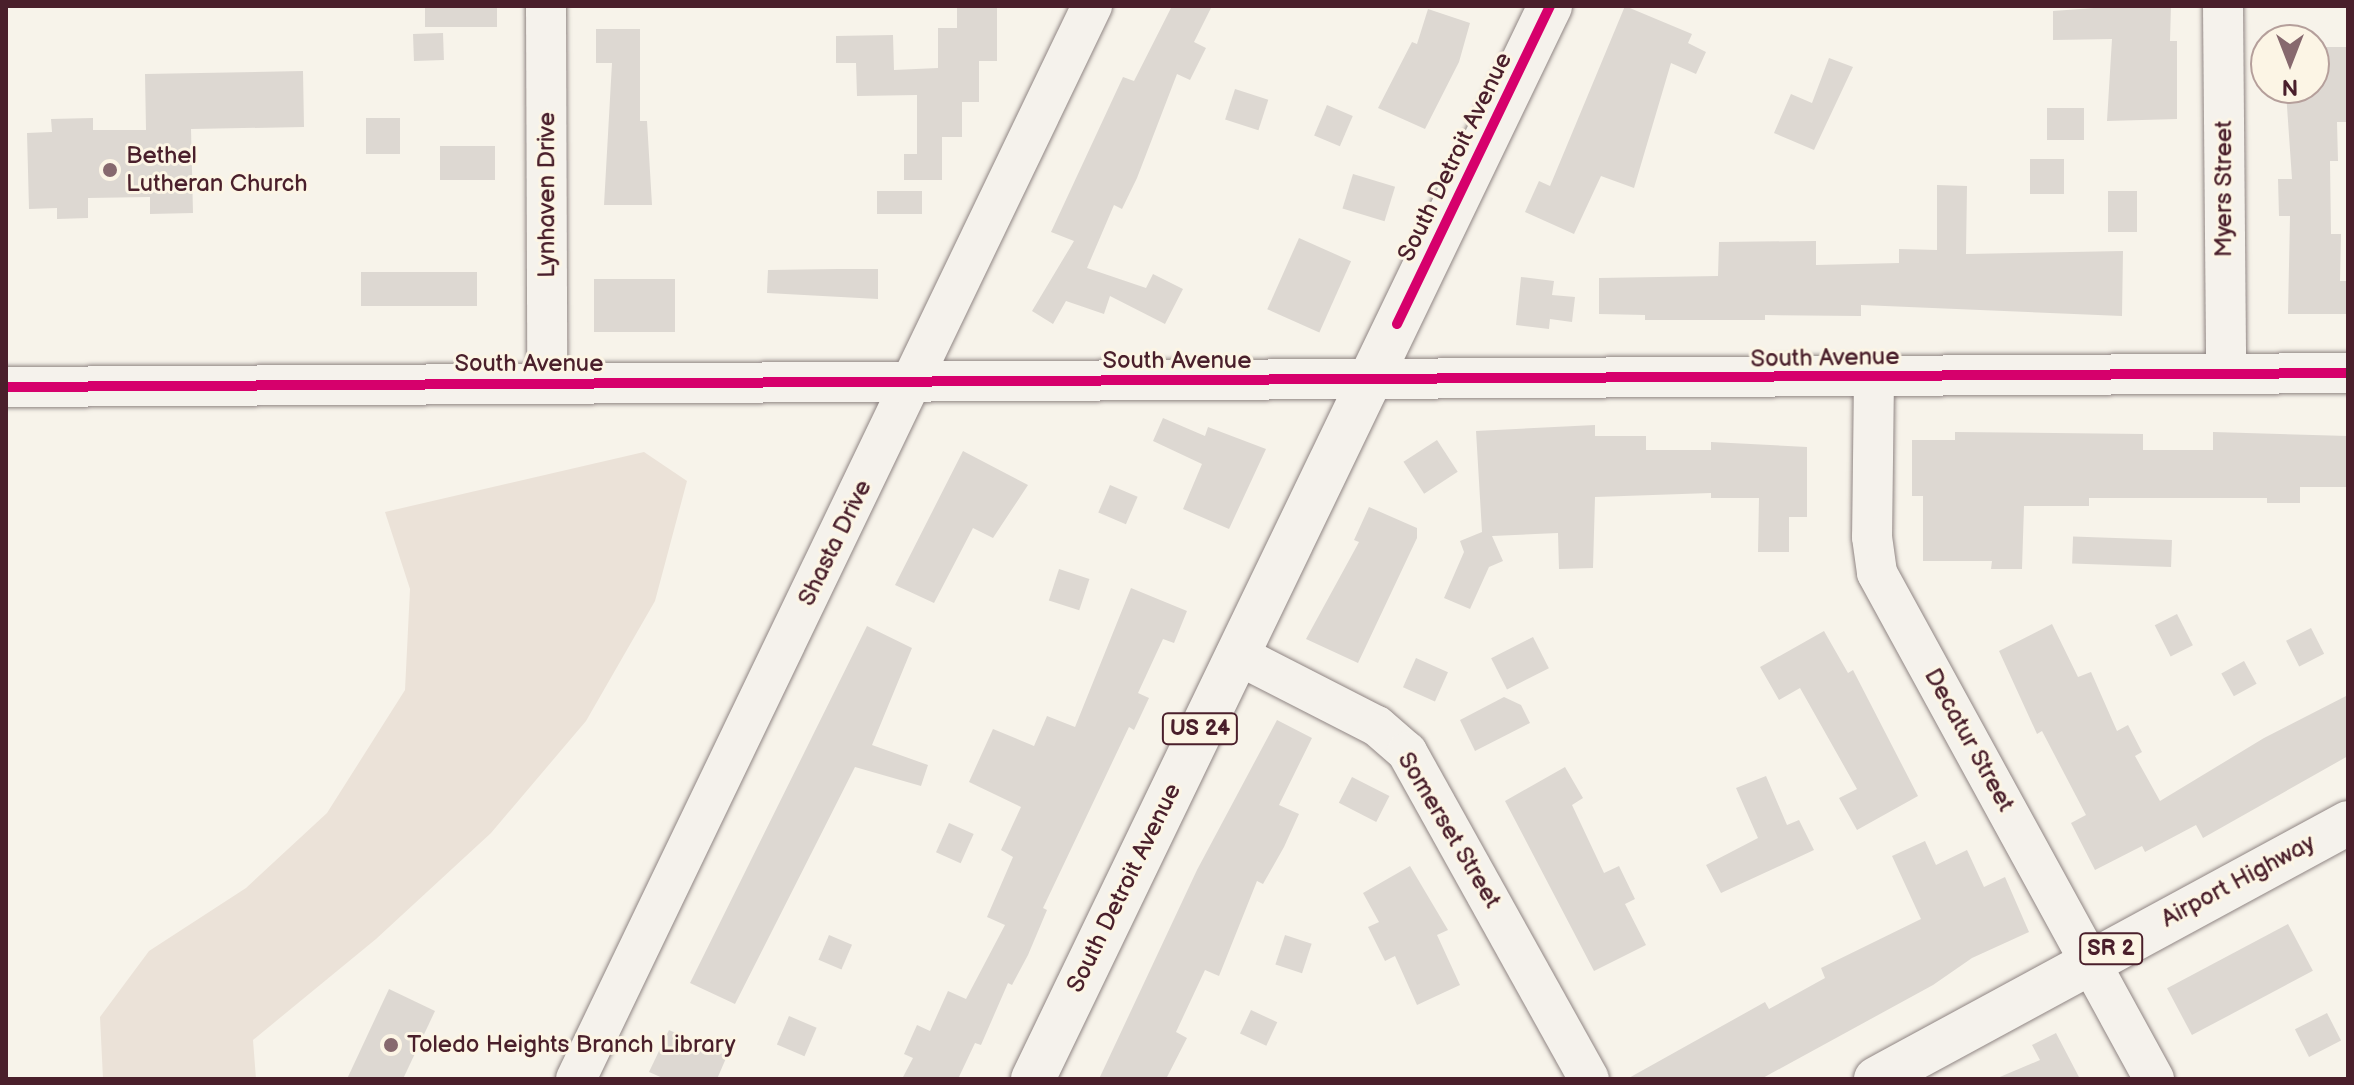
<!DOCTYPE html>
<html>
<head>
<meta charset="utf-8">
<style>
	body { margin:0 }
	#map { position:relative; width:2354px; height:1085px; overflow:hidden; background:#f7f3ea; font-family:"Balsamiq Sans",sans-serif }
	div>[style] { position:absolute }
	.green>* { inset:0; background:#ebe2d8 }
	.building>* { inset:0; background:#ddd8d2; transform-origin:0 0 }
	.roads { filter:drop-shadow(0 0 2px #908684) drop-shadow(0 0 2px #908684) }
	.minor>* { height:40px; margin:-20px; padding:0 20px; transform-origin:20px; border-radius:20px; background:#f5f2ec }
	.major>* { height:44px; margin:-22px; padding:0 22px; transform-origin:22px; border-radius:22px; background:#f5f2ec }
	.cycleway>* { height:10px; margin:-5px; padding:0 5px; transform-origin:5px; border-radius:5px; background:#d6006c }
	.dots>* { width:22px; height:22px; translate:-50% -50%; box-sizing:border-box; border:4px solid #fcf5e5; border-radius:50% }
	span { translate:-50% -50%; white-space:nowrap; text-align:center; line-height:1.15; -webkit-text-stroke:6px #fcf5e5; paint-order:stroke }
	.shield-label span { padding:2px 6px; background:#fcf5e5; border:2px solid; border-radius:6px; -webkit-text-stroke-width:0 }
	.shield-label { font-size:22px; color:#4a1f2b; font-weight:700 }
	.poi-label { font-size:24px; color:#4a1f2b }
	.left { translate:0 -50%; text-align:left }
	.street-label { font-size:24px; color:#4a1f2b }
	.frame { position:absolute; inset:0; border:8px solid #4a1f2b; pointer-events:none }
	.north { position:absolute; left:2250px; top:24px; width:80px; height:80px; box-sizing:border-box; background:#fcf5e5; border:2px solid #b59f9b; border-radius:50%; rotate:180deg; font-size:22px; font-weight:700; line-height:32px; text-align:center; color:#4a1f2b }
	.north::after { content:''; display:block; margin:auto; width:28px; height:36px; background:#87696e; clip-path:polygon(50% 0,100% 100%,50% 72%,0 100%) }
</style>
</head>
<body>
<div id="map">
	<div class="green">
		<div style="clip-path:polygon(644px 452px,687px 481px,655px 601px,586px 721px,491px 833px,376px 939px,253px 1040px,256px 1079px,103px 1079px,100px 1017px,149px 951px,246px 888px,327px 813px,405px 690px,410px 589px,385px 512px)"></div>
	</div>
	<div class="building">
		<div style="left:425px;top:6px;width:72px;height:21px"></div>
		<div style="clip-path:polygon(957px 6px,997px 6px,997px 61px,979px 61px,979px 102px,962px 102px,962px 137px,942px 137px,942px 180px,904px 180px,904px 154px,917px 154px,917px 95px,857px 96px,856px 63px,836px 63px,836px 36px,893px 35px,894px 70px,938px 68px,938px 28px,957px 28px)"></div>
		<div style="clip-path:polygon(1172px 6px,1212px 6px,1194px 42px,1206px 48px,1190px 80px,1177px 74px,1137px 178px,1122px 209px,1114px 205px,1087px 268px,1146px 288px,1153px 274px,1183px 289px,1165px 324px,1110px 296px,1104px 314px,1066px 301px,1053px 324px,1032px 311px,1074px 241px,1051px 232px,1123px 77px,1134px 81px)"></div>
		<div style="clip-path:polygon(1625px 6px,1692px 34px,1688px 43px,1706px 52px,1696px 74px,1671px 63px,1634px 188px,1601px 176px,1574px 234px,1525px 212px,1539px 181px,1550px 186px)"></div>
		<div style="clip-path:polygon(2121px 6px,2171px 6px,2170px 41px,2177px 41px,2177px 119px,2107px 121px,2112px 39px,2053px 40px,2053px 11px)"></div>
		<div style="clip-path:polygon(1428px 9px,1470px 23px,1459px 62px,1425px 129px,1378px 108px,1412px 42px,1417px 44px)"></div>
		<div style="clip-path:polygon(596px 29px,640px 29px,640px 121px,647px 121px,652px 205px,604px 205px,612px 63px,596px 63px)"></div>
		<div style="left:443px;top:33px;width:27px;height:30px;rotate:88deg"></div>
		<div style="clip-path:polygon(2314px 47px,2347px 47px,2348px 122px,2337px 122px,2338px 161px,2330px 161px,2331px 234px,2341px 234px,2340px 281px,2348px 281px,2348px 314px,2288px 314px,2290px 216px,2279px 216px,2278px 179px,2292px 179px,2286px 92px,2314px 91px)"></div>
		<div style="clip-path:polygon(1829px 58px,1853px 67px,1814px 150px,1774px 133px,1791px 94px,1812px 103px)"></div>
		<div style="clip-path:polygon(303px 71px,304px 127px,191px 129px,193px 213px,150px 214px,150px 197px,88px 198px,88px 218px,57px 219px,57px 208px,29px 209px,27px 133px,52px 132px,51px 119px,93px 118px,93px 130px,146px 130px,145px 74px)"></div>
		<div style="left:1235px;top:89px;width:35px;height:32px;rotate:18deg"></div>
		<div style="left:1327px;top:105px;width:28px;height:33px;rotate:23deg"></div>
		<div style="left:2047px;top:108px;width:37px;height:32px"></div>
		<div style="left:366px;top:118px;width:34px;height:36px"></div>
		<div style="left:440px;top:146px;width:55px;height:34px"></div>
		<div style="left:2030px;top:159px;width:34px;height:35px"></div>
		<div style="left:1353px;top:174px;width:44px;height:36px;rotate:17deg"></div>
		<div style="clip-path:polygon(1937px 185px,1967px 186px,1966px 254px,2123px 251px,2122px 316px,1861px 305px,1861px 316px,1765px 315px,1765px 320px,1645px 320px,1645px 315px,1599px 314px,1599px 278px,1718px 276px,1719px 242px,1816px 241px,1816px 265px,1899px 263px,1899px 249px,1937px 250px)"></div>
		<div style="left:922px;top:191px;width:23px;height:45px;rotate:90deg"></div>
		<div style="left:2108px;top:191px;width:29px;height:41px"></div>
		<div style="left:1299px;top:238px;width:57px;height:78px;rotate:24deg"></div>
		<div style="clip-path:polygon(838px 269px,878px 269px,878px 299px,767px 293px,768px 270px)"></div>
		<div style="left:361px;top:272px;width:116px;height:34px"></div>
		<div style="clip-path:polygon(1521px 277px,1554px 281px,1552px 295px,1575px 297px,1572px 322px,1550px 319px,1549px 329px,1516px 325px)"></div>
		<div style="left:594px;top:279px;width:81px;height:53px"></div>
		<div style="clip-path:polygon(1163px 418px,1205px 436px,1208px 427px,1266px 449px,1229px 529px,1183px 509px,1202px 464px,1153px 441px)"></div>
		<div style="clip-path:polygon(1595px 425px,1595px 436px,1646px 436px,1646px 450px,1711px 450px,1711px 442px,1807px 447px,1807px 517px,1789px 517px,1789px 552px,1758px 552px,1759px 498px,1711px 498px,1711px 493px,1595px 497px,1593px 568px,1559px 569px,1558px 533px,1492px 536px,1503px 561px,1489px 567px,1470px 609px,1444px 598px,1464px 552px,1460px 541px,1482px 532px,1476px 431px)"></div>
		<div style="clip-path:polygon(1955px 432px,2143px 434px,2143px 450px,2213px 450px,2213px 432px,2348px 436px,2348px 487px,2300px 487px,2300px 503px,2267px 503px,2267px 498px,2089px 498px,2089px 506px,2024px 506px,2022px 569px,1991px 569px,1992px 561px,1923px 561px,1923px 496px,1912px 496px,1912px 440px,1955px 440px)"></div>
		<div style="left:1437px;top:440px;width:38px;height:40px;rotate:57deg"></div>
		<div style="clip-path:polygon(963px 451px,1028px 485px,993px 538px,973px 528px,934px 603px,895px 585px)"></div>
		<div style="left:1110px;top:485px;width:30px;height:30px;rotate:23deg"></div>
		<div style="clip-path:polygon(1369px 507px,1417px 528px,1417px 538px,1358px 663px,1306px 639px,1359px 542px,1354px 540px)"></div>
		<div style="left:2172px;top:540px;width:27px;height:99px;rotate:92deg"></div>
		<div style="left:1059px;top:569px;width:32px;height:33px;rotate:18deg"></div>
		<div style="clip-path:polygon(1131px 588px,1187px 611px,1174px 643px,1163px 639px,1138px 693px,1149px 698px,1134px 730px,1129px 727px,1043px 908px,1047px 910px,1028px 955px,1012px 985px,1008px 983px,981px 1045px,975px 1043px,958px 1079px,902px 1079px,913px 1058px,904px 1054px,917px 1025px,930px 1031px,948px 991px,966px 999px,1005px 925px,987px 917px,1013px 857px,1001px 850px,1021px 807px,969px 782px,993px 729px,1034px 746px,1047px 716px,1075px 727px)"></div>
		<div style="left:2177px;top:614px;width:35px;height:25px;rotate:63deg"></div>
		<div style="clip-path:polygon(2052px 624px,2078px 677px,2091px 672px,2117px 731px,2128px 725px,2142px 752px,2135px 756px,2160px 801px,2264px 738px,2348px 695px,2348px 756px,2203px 838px,2196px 825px,2145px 852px,2142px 846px,2095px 870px,2071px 823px,2086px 815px,2042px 731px,2037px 734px,1999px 651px)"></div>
		<div style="clip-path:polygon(867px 626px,912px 648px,872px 745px,928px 765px,921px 786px,855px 767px,735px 1004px,690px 983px)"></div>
		<div style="left:2311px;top:628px;width:29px;height:28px;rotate:63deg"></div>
		<div style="clip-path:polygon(1824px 631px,1848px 673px,1853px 670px,1918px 796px,1857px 830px,1839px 798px,1857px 789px,1800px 688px,1779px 700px,1760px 667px)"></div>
		<div style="left:1533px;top:637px;width:35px;height:47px;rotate:63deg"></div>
		<div style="left:1416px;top:658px;width:35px;height:32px;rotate:24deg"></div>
		<div style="left:2244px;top:661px;width:26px;height:26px;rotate:61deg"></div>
		<div style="clip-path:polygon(1504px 697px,1521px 705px,1530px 723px,1475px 751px,1460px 720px)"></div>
		<div style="clip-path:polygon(1277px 720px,1312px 738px,1279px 805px,1299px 814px,1284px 847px,1263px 884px,1257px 881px,1219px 976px,1205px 970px,1176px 1032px,1187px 1038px,1166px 1079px,1099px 1079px,1197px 870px)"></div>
		<div style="clip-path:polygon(1565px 767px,1583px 798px,1572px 805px,1604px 873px,1619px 866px,1635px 899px,1625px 904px,1646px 945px,1594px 971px,1505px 801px)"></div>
		<div style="clip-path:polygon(1766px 776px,1787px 825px,1799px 820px,1814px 850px,1721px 893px,1706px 865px,1758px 838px,1736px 788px)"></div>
		<div style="left:1352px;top:777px;width:42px;height:29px;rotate:27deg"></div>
		<div style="left:949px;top:823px;width:27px;height:32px;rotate:24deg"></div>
		<div style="clip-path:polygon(1925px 841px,1936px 865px,1967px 850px,1984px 887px,2005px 877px,2029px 932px,1972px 958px,1933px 985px,1761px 1079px,1627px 1079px,1765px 1002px,1769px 1009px,1825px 978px,1821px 968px,1921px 919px,1892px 856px)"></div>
		<div style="clip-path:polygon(1410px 866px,1448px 930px,1437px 935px,1460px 985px,1417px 1005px,1395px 956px,1385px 961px,1368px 927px,1379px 922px,1363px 893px)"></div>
		<div style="left:2288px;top:924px;width:53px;height:137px;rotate:62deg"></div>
		<div style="left:829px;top:935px;width:25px;height:27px;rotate:23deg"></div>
		<div style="left:1285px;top:935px;width:28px;height:31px;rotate:18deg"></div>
		<div style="clip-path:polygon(389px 989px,435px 1011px,403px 1079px,347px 1079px)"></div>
		<div style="left:1251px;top:1010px;width:29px;height:26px;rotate:25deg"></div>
		<div style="left:2327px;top:1013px;width:31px;height:36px;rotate:63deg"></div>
		<div style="left:789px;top:1016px;width:30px;height:31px;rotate:23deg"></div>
		<div style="clip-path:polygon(669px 1030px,727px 1056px,717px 1079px,665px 1079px,649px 1072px)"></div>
		<div style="clip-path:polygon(2056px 1033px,2080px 1079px,1995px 1079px,2040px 1060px,2032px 1045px)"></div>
	</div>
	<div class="roads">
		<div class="minor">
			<div style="left:546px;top:6px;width:377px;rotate:89.8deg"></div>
			<div style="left:2223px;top:6px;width:367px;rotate:89.5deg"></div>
			<div style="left:1874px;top:378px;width:159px;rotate:90.7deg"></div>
			<div style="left:1872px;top:537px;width:36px;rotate:82deg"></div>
			<div style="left:1877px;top:573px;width:577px;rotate:61.3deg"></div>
			<div style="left:6px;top:387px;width:2342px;rotate:-0.34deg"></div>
			<div style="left:1236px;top:654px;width:158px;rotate:27.1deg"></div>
			<div style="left:1377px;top:726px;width:40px;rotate:41deg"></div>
			<div style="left:1407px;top:752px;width:374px;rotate:60.9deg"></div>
			<div style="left:576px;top:1079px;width:1191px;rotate:-64.32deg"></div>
		</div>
		<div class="major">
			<div style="left:1033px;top:1079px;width:1191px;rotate:-64.27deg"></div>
			<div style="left:1876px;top:1079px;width:537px;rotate:-28.47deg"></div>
		</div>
	</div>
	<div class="cycleway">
		<div style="left:1397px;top:324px;width:353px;rotate:-64.3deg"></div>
		<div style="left:6px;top:387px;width:2342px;rotate:-0.34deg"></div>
	</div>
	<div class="dots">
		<div style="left:110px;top:170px;background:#87696e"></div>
		<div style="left:391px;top:1045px;background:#87696e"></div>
	</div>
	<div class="shield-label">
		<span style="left:1200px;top:729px">US 24</span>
		<span style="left:2111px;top:949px">SR 2</span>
	</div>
	<div class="poi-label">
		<span class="left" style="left:126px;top:170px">Bethel<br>Lutheran Church</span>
		<span class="left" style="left:407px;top:1045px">Toledo Heights Branch Library</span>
	</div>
	<div class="street-label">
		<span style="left:1455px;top:157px;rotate:-64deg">South Detroit Avenue</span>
		<span style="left:2224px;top:189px;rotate:-90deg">Myers Street</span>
		<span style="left:547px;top:195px;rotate:-90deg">Lynhaven Drive</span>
		<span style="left:1825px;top:358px;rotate:-1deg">South Avenue</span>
		<span style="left:1177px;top:361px">South Avenue</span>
		<span style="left:529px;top:364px">South Avenue</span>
		<span style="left:835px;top:543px;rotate:-64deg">Shasta Drive</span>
		<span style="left:1969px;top:740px;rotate:61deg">Decatur Street</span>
		<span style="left:1449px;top:830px;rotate:59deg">Somerset Street</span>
		<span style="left:2238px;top:881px;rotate:-28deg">Airport Highway</span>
		<span style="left:1124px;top:888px;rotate:-64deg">South Detroit Avenue</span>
	</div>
	<div class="frame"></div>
	<div class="north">N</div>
</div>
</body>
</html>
